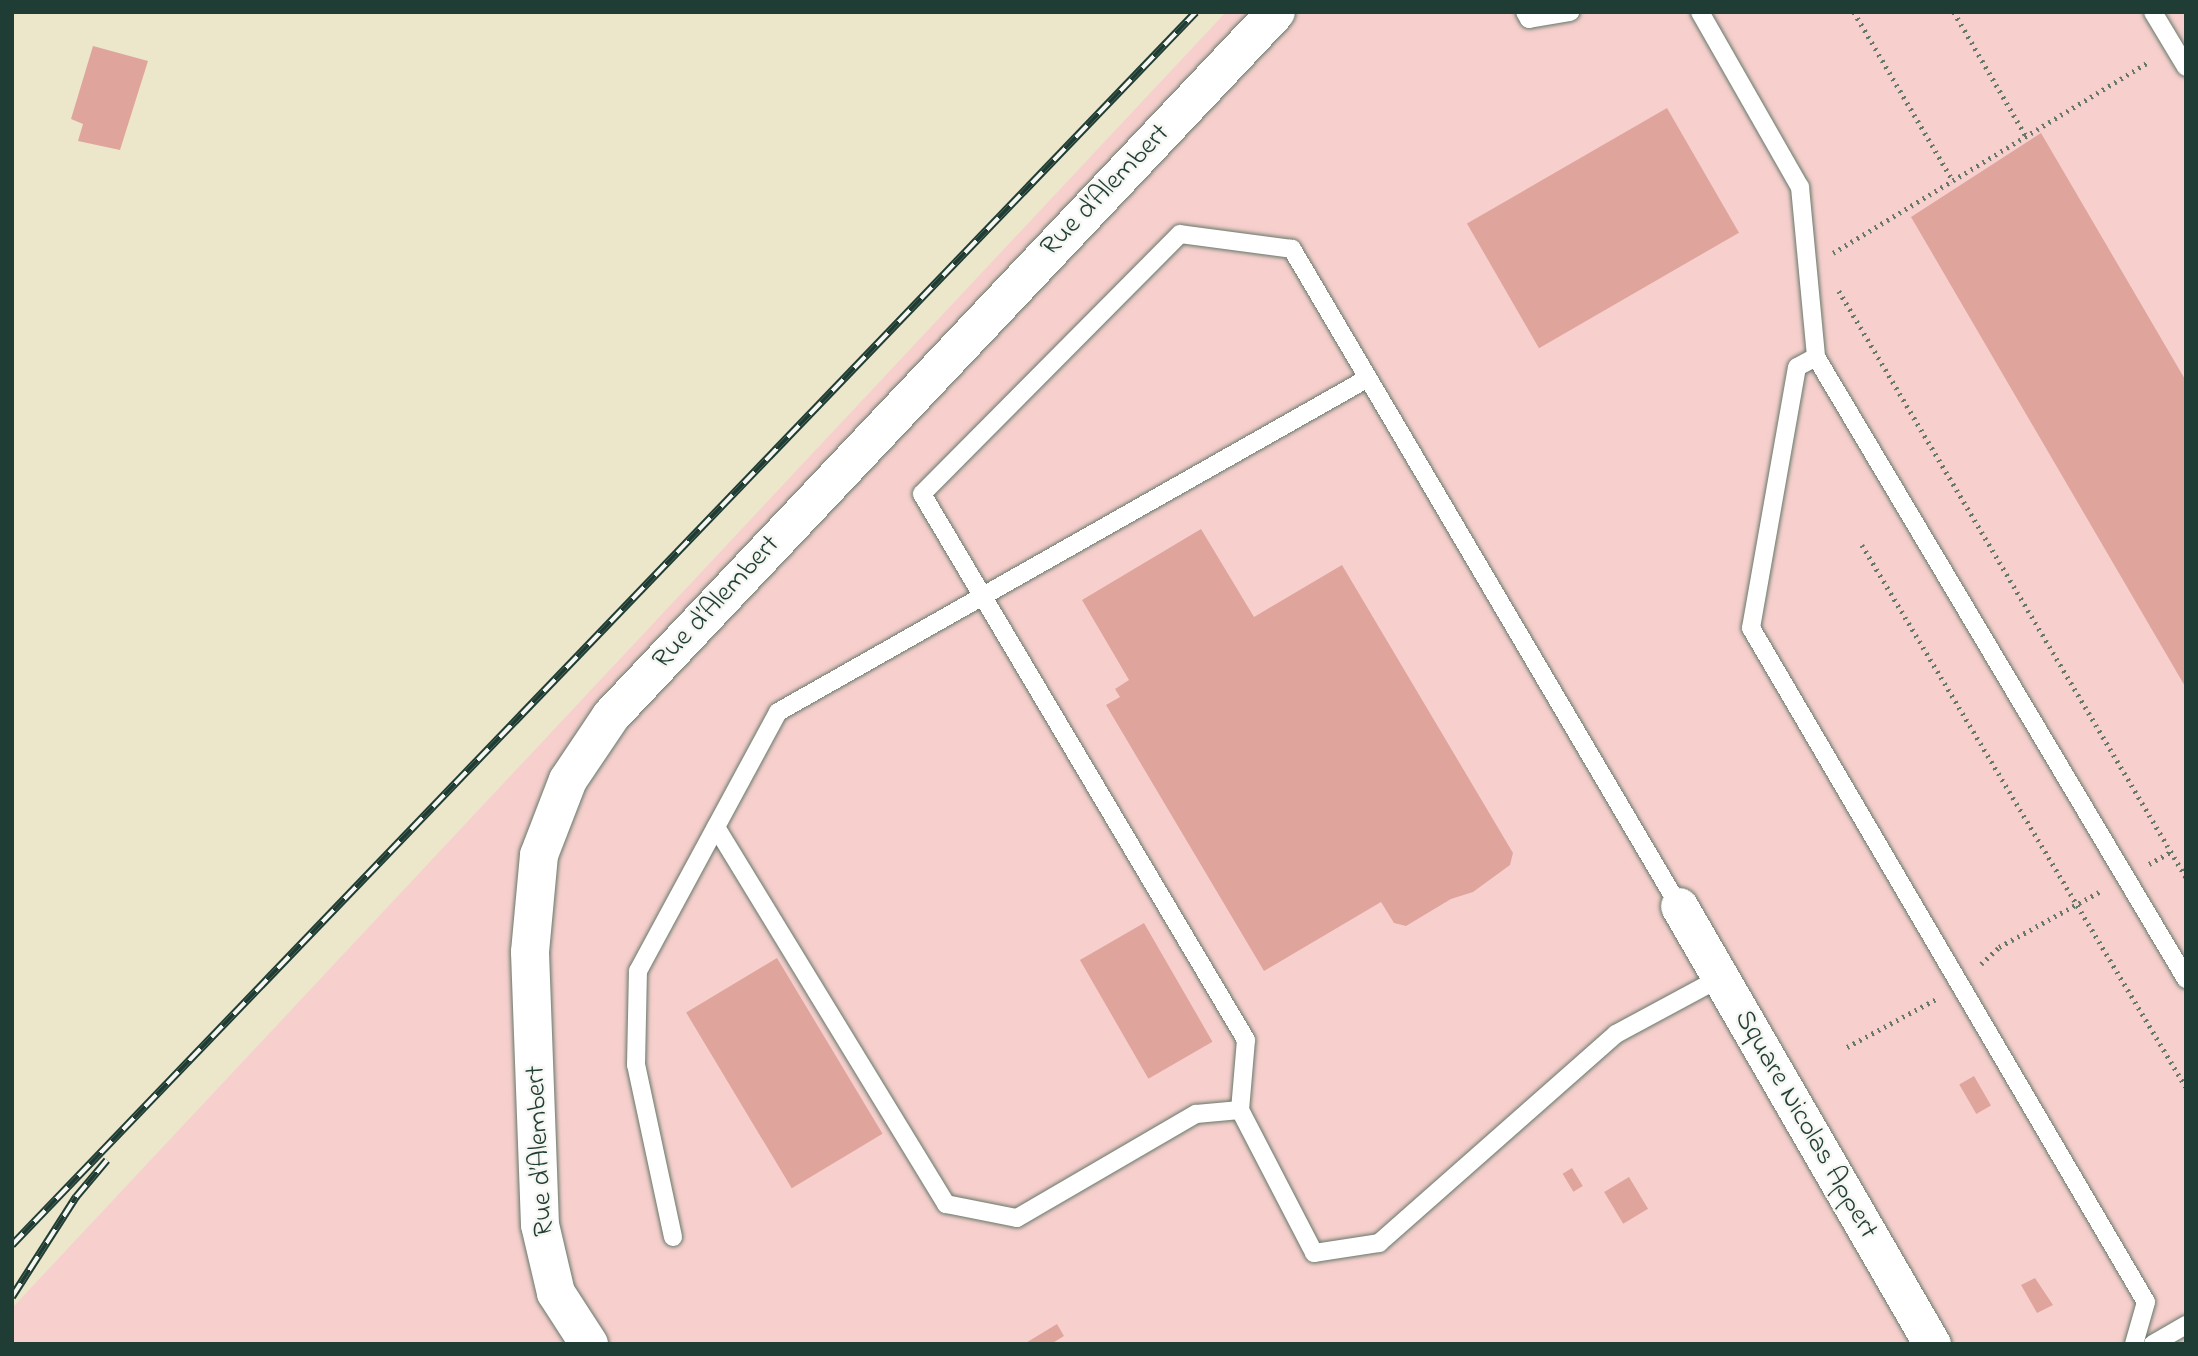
<!DOCTYPE html>
<html>
<head>
<meta charset="utf-8">
<style>
	body { margin:0 }
	#map { position:relative; width:2198px; height:1356px; overflow:hidden; background:#ece6cb; font-family:"Indie Flower",sans-serif }
	div>[style] { position:absolute }
	.built>* { inset:0; background:#f7d0ce }
	.building>* { inset:0; background:#dfa59c; transform-origin:0 0 }
	.path>* { height:4.5px; margin-top:-2.25px; transform-origin:0; background:repeating-linear-gradient(90deg,#677869 0 2px,transparent 0 7px) }
	.roads { filter:drop-shadow(0 0 2px #677869) drop-shadow(0 0 2px #677869) }
	.lane>* { height:18px; margin:-9px; padding:0 9px; transform-origin:9px; border-radius:9px; background:#fff }
	.street>* { height:37px; margin:-18.5px; padding:0 18.5px; transform-origin:18.5px; border-radius:18.5px; background:#fff }
	.secondary>* { height:38px; margin:-19px; padding:0 19px; transform-origin:19px; border-radius:19px; background:#fff }
	.rail>* { height:8px; margin-top:-4px; transform-origin:0; background:repeating-linear-gradient(90deg,#f6f6f2 0 16px,#1f3d34 0 32px); box-sizing:border-box; border-block:2px solid #1f3d34 }
	span { translate:-50% -50%; white-space:nowrap; text-align:center; line-height:1.15; -webkit-text-stroke:5px #f6f6f2; paint-order:stroke }
	.street-label { font-size:28px; color:#1f3d34 }
	.frame { position:absolute; inset:0; border:14px solid #1f3d34; pointer-events:none }
</style>
</head>
<body>
<div id="map">
	<div class="built">
		<div style="clip-path:polygon(1226px 12px,2186px 12px,2186px 1344px,12px 1344px,12px 1308px)"></div>
	</div>
	<div class="building">
		<div style="clip-path:polygon(93px 46px,148px 61px,120px 150px,78px 141px,83px 124px,71px 119px)"></div>
		<div style="left:1667px;top:108px;width:144px;height:231px;rotate:60deg"></div>
		<div style="clip-path:polygon(2041px 133px,2186px 381px,2186px 688px,1911px 217px)"></div>
		<div style="clip-path:polygon(1201px 529px,1254px 617px,1342px 565px,1513px 853px,1510px 865px,1473px 892px,1451px 899px,1406px 926px,1394px 923px,1381px 902px,1264px 971px,1106px 705px,1120px 697px,1115px 689px,1129px 680px,1082px 600px)"></div>
		<div style="left:1144px;top:923px;width:137px;height:74px;rotate:60deg"></div>
		<div style="left:777px;top:958px;width:205px;height:106px;rotate:59deg"></div>
		<div style="left:1974px;top:1076px;width:34px;height:17px;rotate:60deg"></div>
		<div style="left:1572px;top:1168px;width:21px;height:11px;rotate:59deg"></div>
		<div style="left:1629px;top:1177px;width:37px;height:29px;rotate:59deg"></div>
		<div style="clip-path:polygon(2035px 1278px,2053px 1305px,2037px 1313px,2021px 1285px)"></div>
		<div style="clip-path:polygon(1057px 1324px,1064px 1336px,1051px 1344px,1024px 1344px)"></div>
	</div>
	<div class="path">
		<div style="left:1854px;top:12px;width:196px;rotate:59.6deg"></div>
		<div style="left:1954px;top:12px;width:143px;rotate:59.9deg"></div>
		<div style="left:1833px;top:253px;width:369px;rotate:-31.2deg"></div>
		<div style="left:1839px;top:291px;width:681px;rotate:59.37deg"></div>
		<div style="left:1862px;top:545px;width:631px;rotate:59.13deg"></div>
		<div style="left:2149px;top:864px;width:25px;rotate:-29deg"></div>
		<div style="left:1981px;top:964px;width:25px;rotate:-43deg"></div>
		<div style="left:1999px;top:947px;width:116px;rotate:-28.8deg"></div>
		<div style="left:1847px;top:1047px;width:101px;rotate:-28.3deg"></div>
	</div>
	<div class="roads">
		<div class="lane">
			<div style="left:1525px;top:12px;width:8px;rotate:60deg"></div>
			<div style="left:1529px;top:19px;width:42px;rotate:-9.7deg"></div>
			<div style="left:1700px;top:12px;width:202px;rotate:60.3deg"></div>
			<div style="left:1800px;top:187px;width:171px;rotate:84.6deg"></div>
			<div style="left:1816px;top:357px;width:724px;rotate:59.25deg"></div>
			<div style="left:2153px;top:12px;width:64px;rotate:59deg"></div>
			<div style="left:1816px;top:357px;width:21px;rotate:152deg"></div>
			<div style="left:1797px;top:367px;width:265px;rotate:100deg"></div>
			<div style="left:1751px;top:628px;width:781px;rotate:59.63deg"></div>
			<div style="left:2146px;top:1302px;width:44px;rotate:105.9deg"></div>
			<div style="left:716px;top:827px;width:442px;rotate:58.6deg"></div>
			<div style="left:946px;top:1204px;width:72px;rotate:11.2deg"></div>
			<div style="left:1017px;top:1218px;width:207px;rotate:-30.2deg"></div>
			<div style="left:1196px;top:1114px;width:44px;rotate:-5.2deg"></div>
			<div style="left:1679px;top:906px;width:763px;rotate:-120.5deg"></div>
			<div style="left:1292px;top:249px;width:113px;rotate:-172.4deg"></div>
			<div style="left:1180px;top:234px;width:366px;rotate:134.8deg"></div>
			<div style="left:922px;top:494px;width:635px;rotate:59.31deg"></div>
			<div style="left:1246px;top:1040px;width:70px;rotate:94.9deg"></div>
			<div style="left:1240px;top:1110px;width:161px;rotate:62.6deg"></div>
			<div style="left:1314px;top:1253px;width:66px;rotate:-8.7deg"></div>
			<div style="left:1379px;top:1243px;width:316px;rotate:-41.4deg"></div>
			<div style="left:1616px;top:1034px;width:118px;rotate:-28.3deg"></div>
			<div style="left:673px;top:1237px;width:176px;rotate:-102.1deg"></div>
			<div style="left:636px;top:1065px;width:94px;rotate:-88.8deg"></div>
			<div style="left:638px;top:971px;width:294px;rotate:-61.6deg"></div>
			<div style="left:778px;top:712px;width:678px;rotate:-29.51deg"></div>
			<div style="left:2153px;top:1344px;width:38px;rotate:-30deg"></div>
		</div>
		<div class="street">
			<div style="left:1679px;top:906px;width:506px;rotate:59.99deg"></div>
		</div>
		<div class="secondary">
			<div style="left:589px;top:1344px;width:61px;rotate:-122.9deg"></div>
			<div style="left:556px;top:1293px;width:70px;rotate:-103.2deg"></div>
			<div style="left:540px;top:1225px;width:273px;rotate:-92.1deg"></div>
			<div style="left:530px;top:952px;width:97px;rotate:-84.7deg"></div>
			<div style="left:539px;top:855px;width:80px;rotate:-68.9deg"></div>
			<div style="left:568px;top:780px;width:77px;rotate:-56.1deg"></div>
			<div style="left:611px;top:716px;width:968px;rotate:-46.63deg"></div>
		</div>
	</div>
	<div class="rail">
		<div style="left:12px;top:1245px;width:1709px;rotate:-46.16deg"></div>
		<div style="left:12px;top:1297px;width:119px;rotate:-57.4deg"></div>
		<div style="left:76px;top:1197px;width:48px;rotate:-50deg"></div>
	</div>
	<div class="street-label">
		<span style="left:1106px;top:191px;rotate:-46deg">Rue d’Alembert</span>
		<span style="left:717px;top:603px;rotate:-47deg">Rue d’Alembert</span>
		<span style="left:1805px;top:1125px;rotate:60deg">Square Nicolas Appert</span>
		<span style="left:541px;top:1151px;rotate:-93deg">Rue d’Alembert</span>
	</div>
	<div class="frame"></div>
</div>
</body>
</html>
